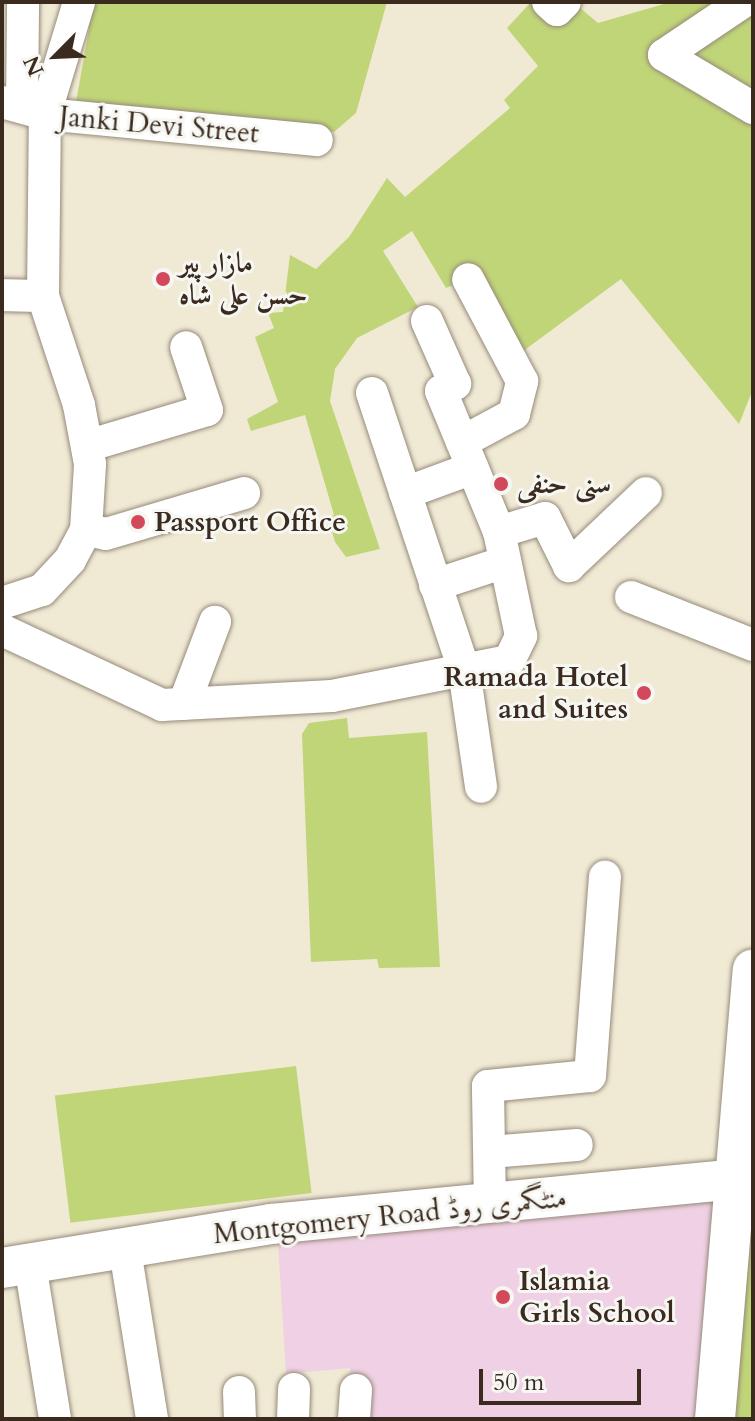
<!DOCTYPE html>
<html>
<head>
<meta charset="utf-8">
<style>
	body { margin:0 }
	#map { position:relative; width:755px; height:1421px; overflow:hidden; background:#f0ead5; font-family:Cardo,Amiri,serif }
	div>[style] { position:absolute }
	.built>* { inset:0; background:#f0d0e4 }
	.green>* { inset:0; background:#c0d578; transform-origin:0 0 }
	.roads { filter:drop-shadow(0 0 2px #968a7a) drop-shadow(0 0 2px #968a7a) }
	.minor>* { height:32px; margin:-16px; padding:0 16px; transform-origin:16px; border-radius:16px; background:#fff }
	.major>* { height:40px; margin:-20px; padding:0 20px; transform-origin:20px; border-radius:20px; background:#fff }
	.dots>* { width:22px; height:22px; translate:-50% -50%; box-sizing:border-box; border:4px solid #f6f6f2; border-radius:50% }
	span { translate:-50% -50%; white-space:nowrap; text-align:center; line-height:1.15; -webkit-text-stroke:6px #f6f6f2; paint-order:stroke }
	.street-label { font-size:28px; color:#3b2a1e }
	.poi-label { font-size:28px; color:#3b2a1e; font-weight:700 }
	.left { translate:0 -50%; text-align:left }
	.right { translate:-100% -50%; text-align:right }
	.frame { position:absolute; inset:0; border:4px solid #3b2a1e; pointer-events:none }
	.north { position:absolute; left:16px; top:16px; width:80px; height:80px; -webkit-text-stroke:6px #f6f6f2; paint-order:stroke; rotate:246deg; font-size:22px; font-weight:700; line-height:32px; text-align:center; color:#3b2a1e }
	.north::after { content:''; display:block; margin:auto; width:28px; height:36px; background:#3b2a1e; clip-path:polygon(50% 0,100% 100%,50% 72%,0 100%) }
	.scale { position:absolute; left:479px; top:1369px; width:162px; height:36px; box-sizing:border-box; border:4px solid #3b2a1e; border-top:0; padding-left:10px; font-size:24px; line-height:28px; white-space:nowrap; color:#3b2a1e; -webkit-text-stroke:6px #f6f6f2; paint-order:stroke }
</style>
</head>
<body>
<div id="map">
	<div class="built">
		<div style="clip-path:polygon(727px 1199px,721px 1419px,349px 1419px,350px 1368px,286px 1374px,277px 1227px)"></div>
	</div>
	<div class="green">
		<div style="clip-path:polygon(84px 2px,387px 2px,356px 113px,334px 132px,76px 102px,89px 29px)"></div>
		<div style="clip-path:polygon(531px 2px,573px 2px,598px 23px,671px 2px,753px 2px,753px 389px,739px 424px,621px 279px,511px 360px,467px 279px,446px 288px,412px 231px,383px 251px,418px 307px,357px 338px,335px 369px,330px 401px,380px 549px,346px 557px,335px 542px,328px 517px,334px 515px,305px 415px,251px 431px,247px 419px,278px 402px,255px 337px,274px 328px,268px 313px,283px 312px,290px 255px,316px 269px,349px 237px,387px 178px,405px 197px,510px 108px,504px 100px,538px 66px,507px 28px)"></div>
		<div style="clip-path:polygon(347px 718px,349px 738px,427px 732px,440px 967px,379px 968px,377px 959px,311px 962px,302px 734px,309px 723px)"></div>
		<div style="left:296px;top:1066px;width:128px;height:243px;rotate:83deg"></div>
		<div style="clip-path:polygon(753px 1105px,753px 1419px,723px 1419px)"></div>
	</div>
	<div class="roads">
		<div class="minor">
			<div style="left:548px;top:2px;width:12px;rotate:42deg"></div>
			<div style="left:557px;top:10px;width:11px;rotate:-45deg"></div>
			<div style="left:743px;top:2px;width:95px;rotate:146.1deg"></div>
			<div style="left:664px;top:55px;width:104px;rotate:30.8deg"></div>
			<div style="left:2px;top:102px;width:45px;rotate:15.6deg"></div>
			<div style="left:45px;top:114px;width:273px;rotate:5.5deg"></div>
			<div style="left:22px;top:105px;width:103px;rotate:-89.4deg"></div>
			<div style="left:2px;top:295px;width:41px;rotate:1.4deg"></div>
			<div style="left:372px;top:393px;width:292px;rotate:71.6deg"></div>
			<div style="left:464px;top:670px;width:118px;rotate:81.7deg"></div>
			<div style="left:462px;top:442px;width:59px;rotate:-28.3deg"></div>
			<div style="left:514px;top:414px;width:34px;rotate:-76deg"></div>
			<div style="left:522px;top:381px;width:115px;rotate:-117.9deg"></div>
			<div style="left:87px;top:446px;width:125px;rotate:-16.7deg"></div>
			<div style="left:207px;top:410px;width:66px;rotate:-108.4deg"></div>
			<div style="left:405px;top:493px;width:72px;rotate:-20.2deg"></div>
			<div style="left:86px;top:530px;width:20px;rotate:11deg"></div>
			<div style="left:106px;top:534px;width:144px;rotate:-16.5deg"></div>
			<div style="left:499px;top:532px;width:48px;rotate:-16.9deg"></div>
			<div style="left:545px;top:518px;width:54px;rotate:63.4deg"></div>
			<div style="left:569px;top:566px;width:106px;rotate:-43.5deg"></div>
			<div style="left:435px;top:585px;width:74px;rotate:-18.2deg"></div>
			<div style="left:631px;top:597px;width:131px;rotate:21.5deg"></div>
			<div style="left:2px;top:603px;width:42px;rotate:-18deg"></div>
			<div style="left:42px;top:590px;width:41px;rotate:-47deg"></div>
			<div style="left:70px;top:560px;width:34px;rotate:-62deg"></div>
			<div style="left:86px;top:530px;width:66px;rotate:-86.5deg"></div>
			<div style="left:90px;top:464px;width:60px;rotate:-100.6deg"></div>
			<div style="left:79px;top:405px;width:115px;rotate:-108.3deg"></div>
			<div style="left:43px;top:296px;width:182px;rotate:-89.4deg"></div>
			<div style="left:45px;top:114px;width:117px;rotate:-73.1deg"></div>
			<div style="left:2px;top:630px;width:177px;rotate:25.1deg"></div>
			<div style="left:162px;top:705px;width:170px;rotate:-3deg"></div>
			<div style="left:332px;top:696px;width:180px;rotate:-11.2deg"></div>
			<div style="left:509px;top:661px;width:28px;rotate:-64deg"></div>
			<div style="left:521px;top:636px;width:106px;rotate:-101.9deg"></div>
			<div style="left:499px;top:532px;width:152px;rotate:-112.4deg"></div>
			<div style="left:441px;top:391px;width:16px;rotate:-27deg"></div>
			<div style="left:455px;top:384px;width:69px;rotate:-114deg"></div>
			<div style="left:184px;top:704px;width:88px;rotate:-69.3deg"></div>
			<div style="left:490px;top:1152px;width:87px;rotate:-4.6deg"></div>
			<div style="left:490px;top:1206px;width:120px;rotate:-91deg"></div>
			<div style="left:488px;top:1086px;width:102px;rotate:-5.6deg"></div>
			<div style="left:590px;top:1076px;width:200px;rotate:-85.7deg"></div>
			<div style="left:125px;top:1250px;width:171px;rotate:80.9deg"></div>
			<div style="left:30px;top:1264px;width:157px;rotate:80.8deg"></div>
			<div style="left:239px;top:1392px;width:27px;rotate:88deg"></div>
			<div style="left:293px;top:1419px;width:30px;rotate:-88deg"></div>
			<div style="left:354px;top:1419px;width:29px;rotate:-86deg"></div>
		</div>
		<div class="major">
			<div style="left:2px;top:1268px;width:273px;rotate:-9.3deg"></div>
			<div style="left:271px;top:1224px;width:463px;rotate:-5.5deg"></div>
			<div style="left:715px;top:1419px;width:451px;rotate:-85.2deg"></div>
		</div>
	</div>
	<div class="dots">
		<div style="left:163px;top:279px;background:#d1495b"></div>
		<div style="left:501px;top:484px;background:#d1495b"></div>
		<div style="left:138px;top:522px;background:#d1495b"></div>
		<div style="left:644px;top:693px;background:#d1495b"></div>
		<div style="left:503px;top:1297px;background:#d1495b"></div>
	</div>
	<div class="street-label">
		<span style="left:159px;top:125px;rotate:5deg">Janki Devi Street</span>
		<span style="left:390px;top:1216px;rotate:-6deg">Montgomery Road منٹگمری روڈ</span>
	</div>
	<div class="poi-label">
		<span class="left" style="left:179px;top:279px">مازار پیر<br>حسن علی شاہ</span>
		<span class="left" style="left:517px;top:484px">سنی حنفی</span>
		<span class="left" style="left:154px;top:522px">Passport Office</span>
		<span class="right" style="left:628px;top:693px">Ramada Hotel<br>and Suites</span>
		<span class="left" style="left:519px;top:1297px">Islamia<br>Girls School</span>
	</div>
	<div class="frame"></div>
	<div class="north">N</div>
	<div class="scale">50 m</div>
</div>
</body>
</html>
